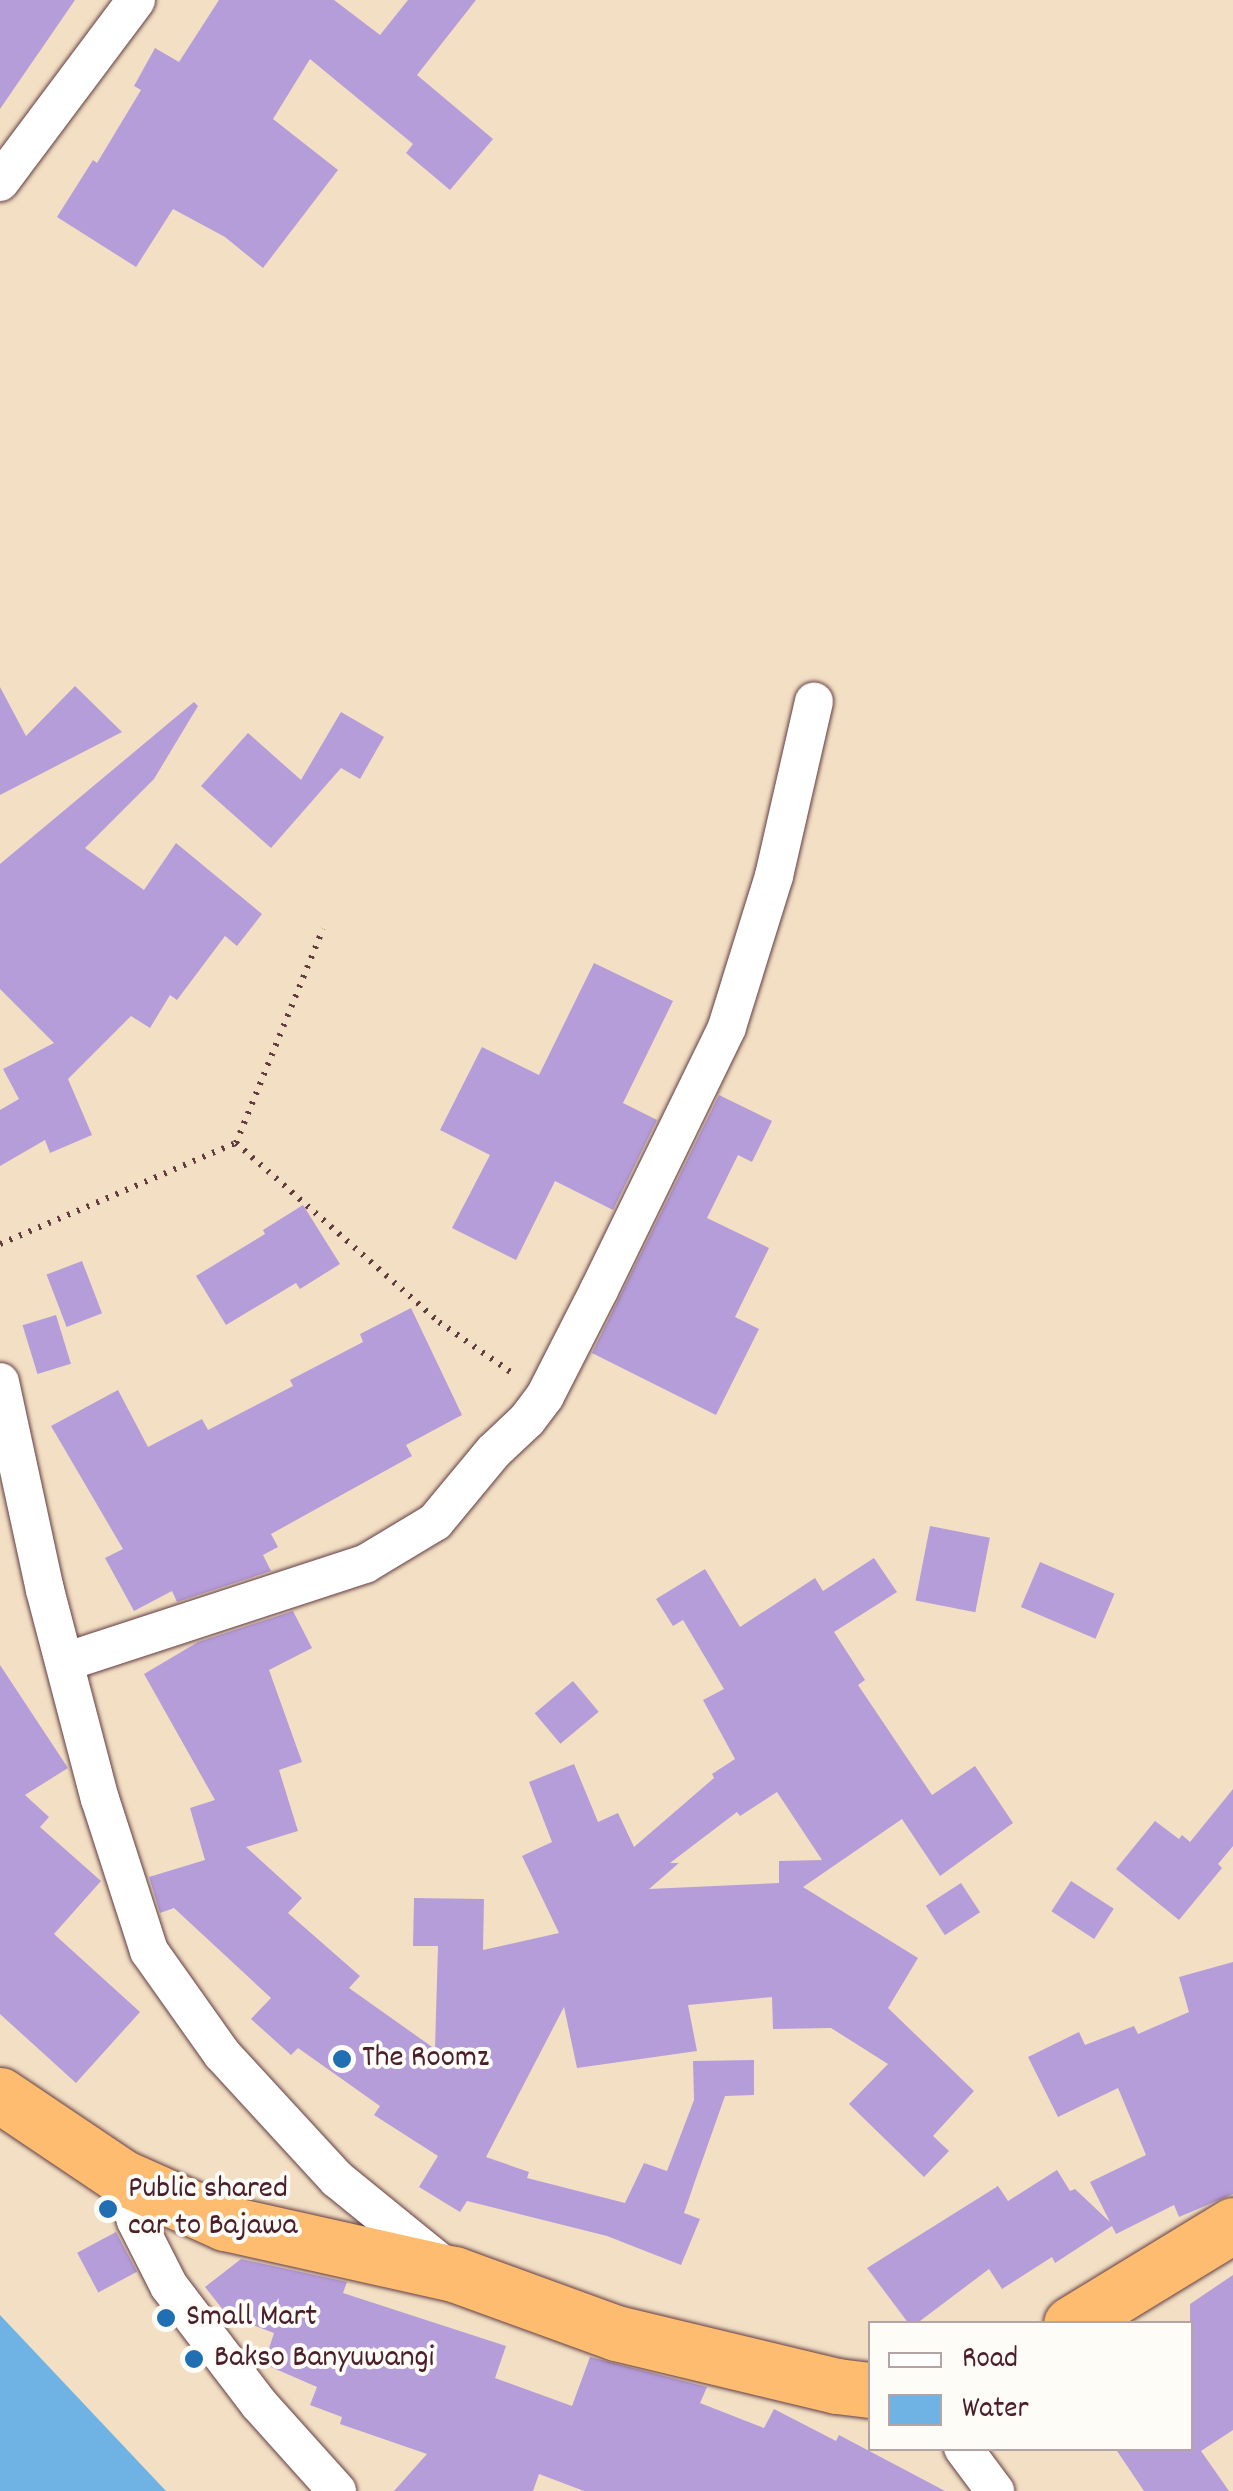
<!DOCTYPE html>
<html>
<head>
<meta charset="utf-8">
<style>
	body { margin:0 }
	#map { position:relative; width:1233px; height:2491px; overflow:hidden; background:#f3e0c4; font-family:Dekko,sans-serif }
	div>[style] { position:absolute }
	.water>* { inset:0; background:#6eb3e4 }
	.building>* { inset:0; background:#b59dd9; transform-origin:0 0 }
	.path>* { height:6px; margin-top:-3px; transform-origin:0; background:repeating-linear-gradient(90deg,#633c42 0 2.5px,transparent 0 10.5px) }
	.roads { filter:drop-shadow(0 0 2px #633c42) drop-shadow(0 0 2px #633c42) }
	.minor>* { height:38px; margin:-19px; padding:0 19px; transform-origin:19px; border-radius:19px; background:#fff }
	.highway>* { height:55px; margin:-27.5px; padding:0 27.5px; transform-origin:27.5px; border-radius:27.5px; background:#fdbc70 }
	.dots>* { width:28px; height:28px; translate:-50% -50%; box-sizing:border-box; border:5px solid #fdfcf7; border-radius:50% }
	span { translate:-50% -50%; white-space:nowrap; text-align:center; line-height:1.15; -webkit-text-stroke:8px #fdfcf7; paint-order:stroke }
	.poi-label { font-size:32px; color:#4a1f2b }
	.left { translate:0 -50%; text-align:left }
	.legend { position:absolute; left:868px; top:2321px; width:325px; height:130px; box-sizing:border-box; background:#fdfcf7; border:2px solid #b5a4a5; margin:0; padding:12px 18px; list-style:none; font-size:30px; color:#4a1f2b }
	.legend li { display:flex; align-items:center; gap:20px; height:50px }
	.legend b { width:50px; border:2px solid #b5a4a5 }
</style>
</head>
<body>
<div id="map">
	<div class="water">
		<div style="clip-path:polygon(0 2315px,166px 2491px,0 2491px)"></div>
	</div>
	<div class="building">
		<div style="clip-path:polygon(0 0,75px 0,0 109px)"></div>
		<div style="clip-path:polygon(219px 0,334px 0,380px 35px,408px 0,476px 0,417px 75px,493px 139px,450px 190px,406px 153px,413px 144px,310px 59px,273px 119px,338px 170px,263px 268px,225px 237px,173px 209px,136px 267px,57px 217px,93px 160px,97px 163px,141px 90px,134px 86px,155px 48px,179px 62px)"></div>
		<div style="clip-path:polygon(75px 686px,122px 732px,0 795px,0 687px,26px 736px)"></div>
		<div style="clip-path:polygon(194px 702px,198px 706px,154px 779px,85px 848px,144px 890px,176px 843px,262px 914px,237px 946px,225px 936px,177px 1000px,170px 995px,150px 1028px,131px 1016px,68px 1079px,92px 1135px,50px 1153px,45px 1140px,0 1166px,0 1110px,19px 1099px,3px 1069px,54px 1043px,0 989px,0 864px)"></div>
		<div style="clip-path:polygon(341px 712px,384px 737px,360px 779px,341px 768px,271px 848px,201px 786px,248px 733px,301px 780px)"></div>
		<div style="clip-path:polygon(594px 963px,673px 1001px,623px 1103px,657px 1120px,613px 1210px,555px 1181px,516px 1260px,452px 1228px,490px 1155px,440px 1130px,482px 1047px,539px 1075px)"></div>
		<div style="clip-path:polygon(719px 1095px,772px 1121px,752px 1162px,738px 1155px,707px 1218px,769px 1248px,735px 1317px,759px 1329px,716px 1415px,592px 1353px)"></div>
		<div style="clip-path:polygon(303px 1205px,340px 1264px,300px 1289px,296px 1283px,226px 1325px,196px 1276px,265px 1234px,263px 1230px)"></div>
		<div style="left:82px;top:1261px;width:56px;height:38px;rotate:69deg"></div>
		<div style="clip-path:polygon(411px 1308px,462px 1415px,406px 1445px,412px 1456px,271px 1534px,278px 1547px,263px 1555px,271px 1571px,177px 1602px,172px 1591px,134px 1611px,105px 1558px,123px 1549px,51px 1426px,118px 1390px,148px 1447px,202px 1419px,208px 1430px,293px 1386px,290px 1380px,363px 1342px,360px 1334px)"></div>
		<div style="left:56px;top:1315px;width:51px;height:35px;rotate:73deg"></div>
		<div style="left:930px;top:1526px;width:61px;height:76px;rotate:11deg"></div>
		<div style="clip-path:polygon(evenodd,874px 1558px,897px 1592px,834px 1632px,865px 1680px,858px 1685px,932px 1795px,975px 1766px,1013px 1823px,940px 1876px,902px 1819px,803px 1887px,918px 1958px,888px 2008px,974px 2091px,933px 2136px,949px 2151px,924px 2177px,849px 2104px,888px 2064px,831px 2028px,773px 2029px,772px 1997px,688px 2005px,697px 2051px,577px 2068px,564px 2007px,486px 2157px,529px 2172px,527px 2178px,625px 2203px,644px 2163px,667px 2171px,694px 2100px,693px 2061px,754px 2060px,754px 2095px,725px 2096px,695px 2181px,684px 2213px,700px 2219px,681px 2265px,607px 2236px,467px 2201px,460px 2212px,419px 2187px,438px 2156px,374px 2115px,380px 2106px,298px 2048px,291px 2055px,251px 2019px,271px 1998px,174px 1908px,160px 1913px,149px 1877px,205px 1860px,190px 1808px,215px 1800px,144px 1674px,198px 1642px,293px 1611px,312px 1648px,269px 1670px,302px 1762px,279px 1770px,298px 1831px,246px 1847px,302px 1898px,288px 1913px,360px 1976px,349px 1988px,435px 2049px,438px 1946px,413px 1946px,414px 1898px,484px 1899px,483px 1950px,559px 1933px,522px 1856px,552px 1842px,529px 1782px,574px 1764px,598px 1822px,618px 1813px,634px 1847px,714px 1778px,712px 1774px,735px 1759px,703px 1700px,724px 1689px,683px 1620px,673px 1626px,656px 1599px,705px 1569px,740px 1627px,815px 1578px,823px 1591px,874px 1558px,777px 1792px,822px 1860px,779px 1861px,779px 1883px,649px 1889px,679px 1863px,670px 1863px,737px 1812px,740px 1816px,777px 1792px)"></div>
		<div style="left:1040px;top:1562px;width:81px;height:49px;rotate:23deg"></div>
		<div style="clip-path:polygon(0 1665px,68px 1768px,25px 1795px,49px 1817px,40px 1827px,101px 1881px,54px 1934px,140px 2012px,76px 2083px,0 2014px)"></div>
		<div style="left:573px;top:1681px;width:40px;height:50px;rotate:50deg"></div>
		<div style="clip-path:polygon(1233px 1789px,1233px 1846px,1218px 1864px,1222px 1868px,1179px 1920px,1116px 1869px,1155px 1821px,1179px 1839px,1182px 1835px,1190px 1842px)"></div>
		<div style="left:1071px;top:1881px;width:51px;height:36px;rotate:33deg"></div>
		<div style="left:961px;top:1883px;width:35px;height:42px;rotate:57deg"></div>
		<div style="clip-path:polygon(1233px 1962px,1233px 2194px,1179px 2217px,1174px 2205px,1116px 2234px,1112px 2226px,1055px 2263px,1052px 2257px,1002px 2289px,989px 2269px,916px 2324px,909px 2324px,867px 2268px,998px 2186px,1008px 2201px,1057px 2170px,1070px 2191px,1075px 2189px,1110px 2222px,1090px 2182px,1146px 2155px,1118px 2088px,1058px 2117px,1028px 2057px,1079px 2032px,1085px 2045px,1134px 2026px,1138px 2034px,1189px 2012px,1179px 1977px)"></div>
		<div style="left:116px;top:2232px;width:45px;height:44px;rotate:62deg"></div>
		<div style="clip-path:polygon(241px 2259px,347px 2282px,343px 2293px,506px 2346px,495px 2378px,572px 2406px,590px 2357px,707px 2387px,700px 2403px,764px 2428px,774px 2409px,836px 2441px,839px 2435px,945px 2491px,584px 2491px,539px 2474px,533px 2491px,394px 2491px,427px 2454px,340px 2424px,342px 2417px,310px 2405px,317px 2387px,264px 2364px,274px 2333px,228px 2316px,205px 2287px)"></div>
		<div style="clip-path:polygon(1233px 2275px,1233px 2430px,1201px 2451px,1229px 2491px,1144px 2491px,1115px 2448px,1190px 2448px,1190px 2304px)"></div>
	</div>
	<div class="path">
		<div style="left:236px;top:1143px;width:271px;rotate:41.4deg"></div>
		<div style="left:439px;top:1322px;width:93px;rotate:34.9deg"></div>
		<div style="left:0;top:1244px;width:257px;rotate:-23.2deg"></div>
		<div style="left:236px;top:1143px;width:231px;rotate:-67.9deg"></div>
	</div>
	<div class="roads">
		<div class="minor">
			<div style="left:0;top:182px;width:227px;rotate:-53.2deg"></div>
			<div style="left:0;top:1382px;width:213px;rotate:77.8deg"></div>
			<div style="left:45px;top:1590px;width:216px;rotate:75.3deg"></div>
			<div style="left:100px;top:1799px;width:160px;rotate:72.1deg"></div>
			<div style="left:149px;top:1951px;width:126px;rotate:54.7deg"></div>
			<div style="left:222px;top:2054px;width:170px;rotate:47.4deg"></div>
			<div style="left:337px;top:2179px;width:138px;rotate:39.1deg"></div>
			<div style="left:65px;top:1662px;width:316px;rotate:-18.1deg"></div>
			<div style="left:365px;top:1564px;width:82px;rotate:-31deg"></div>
			<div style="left:435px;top:1522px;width:92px;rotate:-50.3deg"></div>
			<div style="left:494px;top:1451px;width:45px;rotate:-43.2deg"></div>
			<div style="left:527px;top:1420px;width:30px;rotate:-53deg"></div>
			<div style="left:545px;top:1396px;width:119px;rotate:-63deg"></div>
			<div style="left:599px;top:1290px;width:292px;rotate:-64deg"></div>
			<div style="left:727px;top:1027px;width:158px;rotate:-72.7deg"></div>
			<div style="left:774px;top:876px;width:179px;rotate:-77.1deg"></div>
			<div style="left:122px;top:2177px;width:46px;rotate:72.3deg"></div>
			<div style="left:136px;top:2221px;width:73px;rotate:63.1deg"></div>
			<div style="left:169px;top:2286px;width:148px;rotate:52.7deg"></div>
			<div style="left:259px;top:2404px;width:117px;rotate:48.1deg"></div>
			<div style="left:963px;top:2448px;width:54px;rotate:53.3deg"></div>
		</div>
		<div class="highway">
			<div style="left:0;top:2095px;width:147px;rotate:33.9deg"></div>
			<div style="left:122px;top:2177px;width:113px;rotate:24.1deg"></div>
			<div style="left:225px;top:2223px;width:235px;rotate:12.6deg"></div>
			<div style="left:454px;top:2274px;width:172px;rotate:20deg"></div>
			<div style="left:616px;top:2333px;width:227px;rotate:13.5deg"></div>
			<div style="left:837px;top:2386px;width:33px;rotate:7deg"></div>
			<div style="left:1071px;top:2324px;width:190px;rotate:-31.4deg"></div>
		</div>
	</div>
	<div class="dots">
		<div style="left:342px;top:2059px;background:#1f6fb2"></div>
		<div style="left:108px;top:2209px;background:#1f6fb2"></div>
		<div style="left:166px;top:2318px;background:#1f6fb2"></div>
		<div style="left:194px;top:2359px;background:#1f6fb2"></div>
	</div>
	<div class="poi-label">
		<span class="left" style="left:362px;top:2059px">The Roomz</span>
		<span class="left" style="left:128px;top:2209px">Public shared<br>car to Bajawa</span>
		<span class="left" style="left:186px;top:2318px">Small Mart</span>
		<span class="left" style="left:214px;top:2359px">Bakso Banyuwangi</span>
	</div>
	<ul class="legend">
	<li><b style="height:12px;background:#fff"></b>Road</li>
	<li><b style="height:28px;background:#6eb3e4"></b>Water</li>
	</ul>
</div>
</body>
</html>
